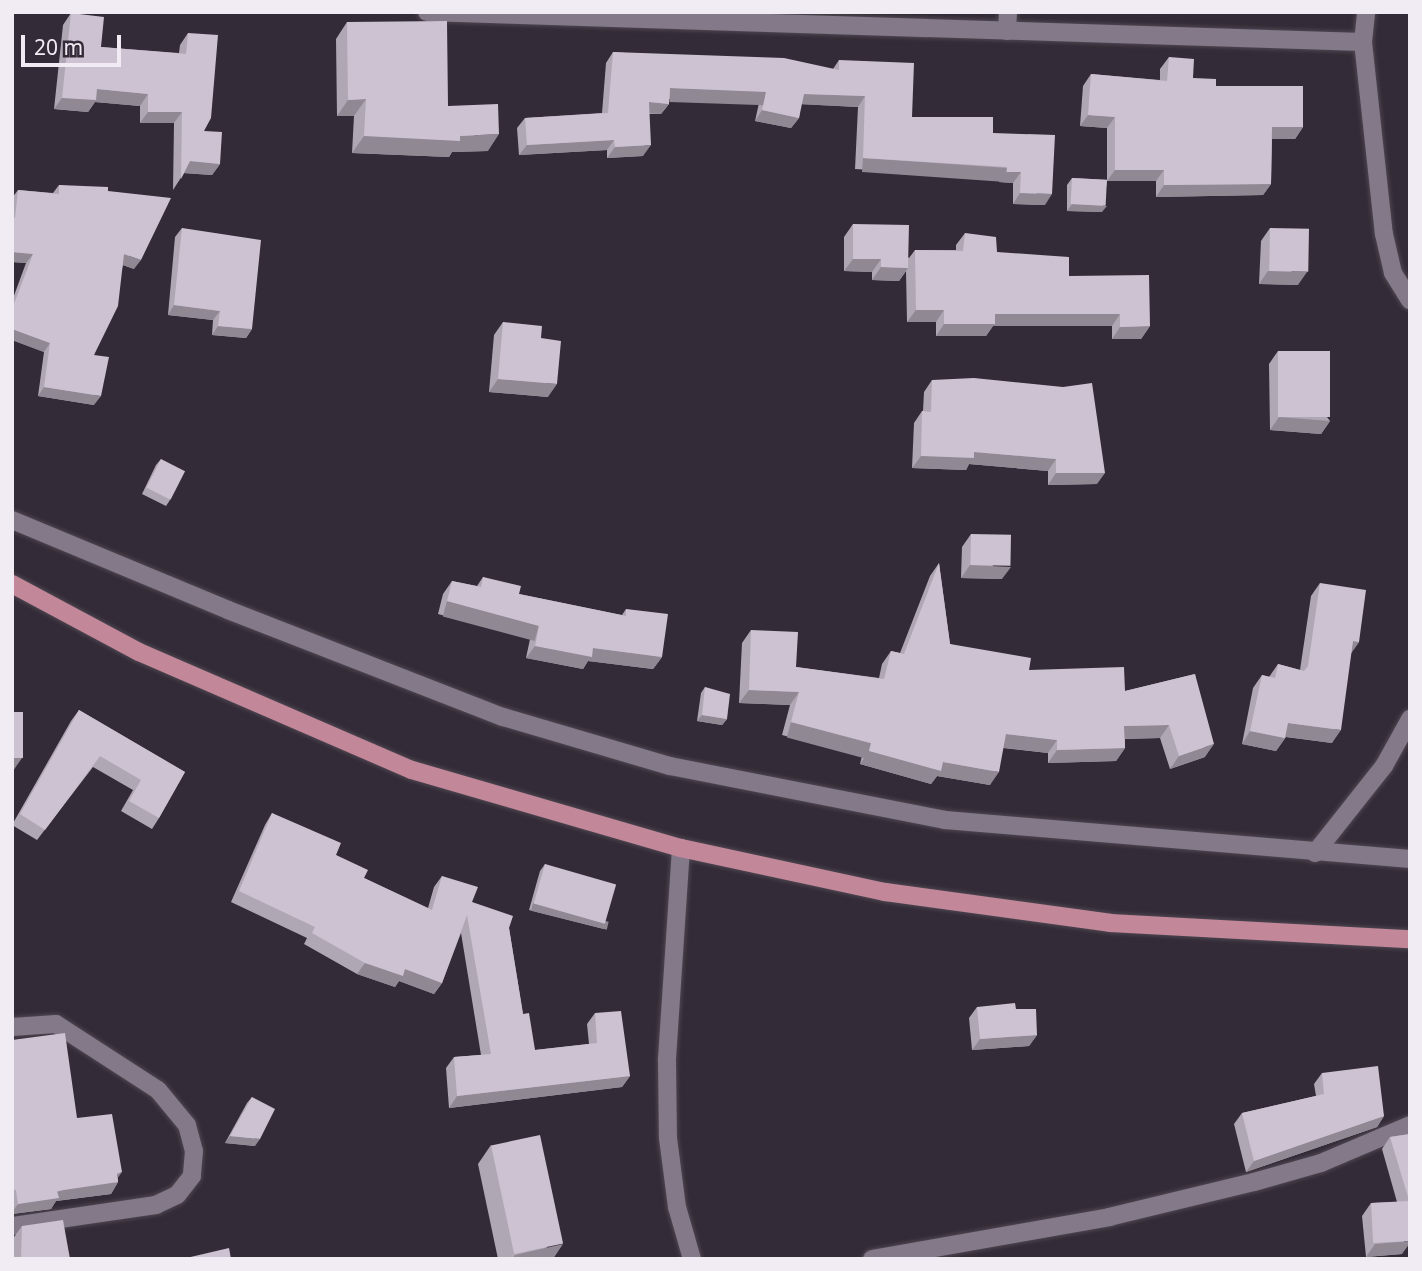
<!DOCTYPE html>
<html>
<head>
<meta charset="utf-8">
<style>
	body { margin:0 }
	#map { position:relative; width:1422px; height:1271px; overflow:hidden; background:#332b37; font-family:"Noto Sans",sans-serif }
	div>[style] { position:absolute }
	.roads { filter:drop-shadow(0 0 2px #4e4751) drop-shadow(0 0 2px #4e4751) }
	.minor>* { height:18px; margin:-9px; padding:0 9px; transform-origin:9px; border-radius:9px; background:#837988 }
	.tertiary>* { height:18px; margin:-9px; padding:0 9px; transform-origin:9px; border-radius:9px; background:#837988 }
	.primary>* { height:18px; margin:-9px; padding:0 9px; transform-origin:9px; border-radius:9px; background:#c3879a }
	.wall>* { inset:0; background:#b0a7b5 }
	.shaded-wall>* { inset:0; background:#908893; transform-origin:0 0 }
	.building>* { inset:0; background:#cdc2d2; transform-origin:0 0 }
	span { translate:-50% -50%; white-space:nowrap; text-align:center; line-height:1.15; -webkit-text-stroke:7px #332b37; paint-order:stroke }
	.frame { position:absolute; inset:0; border:14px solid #f1ebf3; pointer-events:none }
	.scale { position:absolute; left:21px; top:35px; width:100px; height:32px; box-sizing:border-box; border:4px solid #f1ebf3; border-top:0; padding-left:9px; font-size:21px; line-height:24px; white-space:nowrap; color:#f1ebf3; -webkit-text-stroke:5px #332b37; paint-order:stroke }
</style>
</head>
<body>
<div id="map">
	<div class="roads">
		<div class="minor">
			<div style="left:427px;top:12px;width:936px;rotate:1.84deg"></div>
			<div style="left:1363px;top:42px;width:30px;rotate:-84deg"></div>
			<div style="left:1007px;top:31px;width:19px;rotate:-87deg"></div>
			<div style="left:1363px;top:42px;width:193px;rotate:83.8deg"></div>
			<div style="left:1384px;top:234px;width:40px;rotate:77deg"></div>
			<div style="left:1393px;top:273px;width:32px;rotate:58deg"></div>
			<div style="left:12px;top:520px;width:234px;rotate:22.6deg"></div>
			<div style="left:228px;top:610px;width:295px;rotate:21.3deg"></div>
			<div style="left:503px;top:717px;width:174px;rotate:16.4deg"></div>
			<div style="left:670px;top:766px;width:280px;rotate:11.1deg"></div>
			<div style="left:945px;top:820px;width:467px;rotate:4.8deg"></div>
			<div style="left:1315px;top:853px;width:111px;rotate:-51.6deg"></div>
			<div style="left:1384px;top:766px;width:54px;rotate:-61deg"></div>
			<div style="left:12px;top:1027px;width:44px;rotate:-3.9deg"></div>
			<div style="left:56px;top:1024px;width:121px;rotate:32.9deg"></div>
			<div style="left:158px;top:1090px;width:45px;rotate:50.4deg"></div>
			<div style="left:187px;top:1125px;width:27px;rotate:75deg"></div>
			<div style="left:194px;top:1151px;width:25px;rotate:95deg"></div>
			<div style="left:192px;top:1176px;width:24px;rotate:128deg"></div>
			<div style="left:177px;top:1195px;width:23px;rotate:155deg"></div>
			<div style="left:156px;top:1205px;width:146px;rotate:171.7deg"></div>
			<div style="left:872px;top:1259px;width:241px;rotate:-10deg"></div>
			<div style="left:1109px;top:1217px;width:149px;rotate:-13.6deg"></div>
			<div style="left:1254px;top:1182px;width:70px;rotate:-15.8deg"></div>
			<div style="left:1321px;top:1163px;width:97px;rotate:-23.1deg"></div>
		</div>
		<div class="tertiary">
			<div style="left:681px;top:848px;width:213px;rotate:93.8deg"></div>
			<div style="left:667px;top:1061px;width:77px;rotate:89.3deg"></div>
			<div style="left:668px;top:1138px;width:70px;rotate:82.6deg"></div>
			<div style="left:677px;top:1207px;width:54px;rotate:73.9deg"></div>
		</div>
		<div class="primary">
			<div style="left:12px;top:584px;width:144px;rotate:28.2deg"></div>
			<div style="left:139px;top:652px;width:297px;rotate:23.4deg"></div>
			<div style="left:412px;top:770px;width:280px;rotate:16.2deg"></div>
			<div style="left:681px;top:848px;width:209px;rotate:12.2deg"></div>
			<div style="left:885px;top:892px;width:227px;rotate:7.8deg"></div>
			<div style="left:1110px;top:923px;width:300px;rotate:3.1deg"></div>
		</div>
	</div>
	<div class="wall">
		<div style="clip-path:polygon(71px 13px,101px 47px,179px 53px,180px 45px,188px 33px,204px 131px,220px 164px,212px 175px,184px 173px,173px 190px,174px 123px,140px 123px,140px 106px,95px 102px,88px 112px,54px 109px,63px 25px)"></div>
		<div style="clip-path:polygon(347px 22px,448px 106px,488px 151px,452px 152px,449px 157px,352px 153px,354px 116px,337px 116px,336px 39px)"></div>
		<div style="clip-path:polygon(613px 52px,833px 69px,839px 60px,912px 117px,993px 133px,1045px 205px,1013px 204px,1013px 183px,999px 182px,1000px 178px,855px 169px,858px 107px,801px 104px,799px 118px,791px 128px,755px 121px,759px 103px,669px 99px,669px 104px,661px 114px,649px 114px,643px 156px,607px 158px,607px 150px,519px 155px,517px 128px,525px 118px,602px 113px,606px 63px)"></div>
		<div style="clip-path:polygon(1169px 57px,1193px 78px,1216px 86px,1303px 127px,1295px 139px,1272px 139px,1271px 184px,1263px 195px,1156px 197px,1156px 181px,1107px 181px,1102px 212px,1067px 211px,1067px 185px,1072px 178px,1107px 180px,1107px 128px,1080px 126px,1083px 86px,1091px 74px,1160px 80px,1160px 69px)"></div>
		<div style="clip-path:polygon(59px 185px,108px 191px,134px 269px,123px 265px,94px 355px,94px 405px,38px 396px,44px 352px,12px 340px,12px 301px,26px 263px,12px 262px,12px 198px,18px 190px,53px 193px)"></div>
		<div style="clip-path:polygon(853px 224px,909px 258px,915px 250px,956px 250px,956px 245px,965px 233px,997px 252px,1069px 276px,1150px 326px,1141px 339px,1112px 339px,1112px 326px,993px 326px,986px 336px,936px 336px,936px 322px,907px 322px,906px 271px,899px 281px,872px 280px,872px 272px,844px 271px,844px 237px)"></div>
		<div style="clip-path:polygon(182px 228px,252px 329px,246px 338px,212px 335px,213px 320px,168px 315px,175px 237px)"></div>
		<div style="clip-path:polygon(1270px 228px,1298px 285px,1259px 284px,1261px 241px)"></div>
		<div style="clip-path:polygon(503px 322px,541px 338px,548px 397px,489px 392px,494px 335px)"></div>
		<div style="clip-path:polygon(1278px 351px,1330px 421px,1321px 434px,1270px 430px,1269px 364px)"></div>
		<div style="clip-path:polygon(932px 380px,1097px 484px,1048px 485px,1048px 471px,969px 464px,966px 470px,912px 468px,914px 423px,922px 411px,923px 411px,924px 392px)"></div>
		<div style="clip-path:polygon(161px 459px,170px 500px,166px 506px,142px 494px,156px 465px)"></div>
		<div style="clip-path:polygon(971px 534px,1002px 579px,961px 578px,962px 547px)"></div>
		<div style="clip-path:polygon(939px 563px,950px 644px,1029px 670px,1125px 691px,1195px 674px,1205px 757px,1170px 769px,1160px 738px,1125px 739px,1125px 748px,1116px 761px,1048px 763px,1048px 753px,1003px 748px,990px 785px,937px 776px,931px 784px,860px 764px,862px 756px,782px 735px,790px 705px,739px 703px,742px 643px,751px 630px,796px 667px,879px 678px,882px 664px,891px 651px,900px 653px,930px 576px)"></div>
		<div style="clip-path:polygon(483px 577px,519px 594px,622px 615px,626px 609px,662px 657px,653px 669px,588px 661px,583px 669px,526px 658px,530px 639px,438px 614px,443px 594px,452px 581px,477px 586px)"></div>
		<div style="clip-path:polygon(1320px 583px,1359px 642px,1351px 653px,1332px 743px,1286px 737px,1276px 751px,1242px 744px,1253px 688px,1262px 675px,1269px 677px,1278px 664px,1300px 670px,1311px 596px)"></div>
		<div style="clip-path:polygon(705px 687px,727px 719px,722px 725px,697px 721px,701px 693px)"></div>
		<div style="clip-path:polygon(79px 710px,185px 772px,159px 818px,152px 829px,121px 811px,133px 790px,93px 767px,37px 840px,12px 825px,71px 721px)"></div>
		<div style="clip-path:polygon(272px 813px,336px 855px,364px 878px,428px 908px,434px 887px,442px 876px,472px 902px,509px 928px,523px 1014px,535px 1050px,589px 1044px,587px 1024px,595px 1013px,630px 1076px,622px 1087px,449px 1108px,446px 1068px,454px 1057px,481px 1055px,461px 933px,442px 983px,434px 994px,399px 981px,395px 987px,357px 974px,304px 944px,307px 938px,231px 902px,265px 825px)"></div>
		<div style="clip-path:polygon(545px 864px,604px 929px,529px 910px,540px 871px)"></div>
		<div style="clip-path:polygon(977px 1007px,1016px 1009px,1037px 1035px,1029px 1046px,972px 1050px,969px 1018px)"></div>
		<div style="clip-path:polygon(12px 1040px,77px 1118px,118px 1178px,118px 1182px,111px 1194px,56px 1201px,51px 1209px,12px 1214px)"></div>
		<div style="clip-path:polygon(1322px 1073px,1384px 1116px,1377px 1127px,1246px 1172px,1234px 1124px,1242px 1113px,1316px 1096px,1314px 1084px)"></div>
		<div style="clip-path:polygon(252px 1097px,255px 1146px,225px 1143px,247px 1103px)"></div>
		<div style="clip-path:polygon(1410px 1134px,1410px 1211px,1409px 1211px,1402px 1254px,1366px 1257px,1362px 1216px,1371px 1203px,1397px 1202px,1382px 1149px,1390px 1137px)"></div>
		<div style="clip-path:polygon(491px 1145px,553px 1259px,498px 1259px,478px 1164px)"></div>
		<div style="clip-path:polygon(22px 1226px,70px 1259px,13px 1259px,14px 1237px)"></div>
	</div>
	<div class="shaded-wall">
		<div style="left:670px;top:88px;width:96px;height:14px;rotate:2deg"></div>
		<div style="clip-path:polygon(97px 89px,148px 94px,140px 106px,95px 102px,88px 112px,54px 109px,62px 98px)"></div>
		<div style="clip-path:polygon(804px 94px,865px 96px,858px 107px,796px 104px)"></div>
		<div style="clip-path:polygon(366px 99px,354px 116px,337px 116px,348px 100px)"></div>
		<div style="clip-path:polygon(649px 102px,669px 104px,661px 114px,641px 113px)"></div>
		<div style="clip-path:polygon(762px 110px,799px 118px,791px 128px,755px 121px)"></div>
		<div style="clip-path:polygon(148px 112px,182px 112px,174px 123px,140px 123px)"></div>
		<div style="clip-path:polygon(1088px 115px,1115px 117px,1107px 128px,1080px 126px)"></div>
		<div style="clip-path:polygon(1272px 127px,1303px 127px,1295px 139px,1264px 139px)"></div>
		<div style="clip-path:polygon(499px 134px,488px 151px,452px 152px,449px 157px,352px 153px,364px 136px,460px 136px)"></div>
		<div style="clip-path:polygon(614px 140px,607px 150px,519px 155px,527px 145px)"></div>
		<div style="clip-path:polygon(651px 145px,643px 156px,607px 158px,615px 147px)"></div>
		<div style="left:863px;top:158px;width:144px;height:14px;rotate:4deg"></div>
		<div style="clip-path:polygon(190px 161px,220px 164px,212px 175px,182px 173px)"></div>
		<div style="clip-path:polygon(1115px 170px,1164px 170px,1156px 181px,1107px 181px)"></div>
		<div style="clip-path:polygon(1007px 172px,1021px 172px,1013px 183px,999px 182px)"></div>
		<div style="clip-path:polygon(1271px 184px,1263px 195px,1156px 197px,1164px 185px)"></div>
		<div style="clip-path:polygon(1020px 193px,1052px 194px,1045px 205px,1013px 204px)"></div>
		<div style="clip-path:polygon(1072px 204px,1107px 206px,1102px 212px,1067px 211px)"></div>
		<div style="clip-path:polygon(12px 252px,33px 254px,26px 263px,12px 262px)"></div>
		<div style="clip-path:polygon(124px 254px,141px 260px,134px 269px,117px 263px)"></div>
		<div style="clip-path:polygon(853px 259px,881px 259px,872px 272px,844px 271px)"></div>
		<div style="clip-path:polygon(881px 267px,908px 268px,899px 281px,872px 280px)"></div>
		<div style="clip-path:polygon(1268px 271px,1307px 272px,1298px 285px,1259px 284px)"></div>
		<div style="clip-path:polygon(174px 305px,220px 311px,213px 320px,168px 315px)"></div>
		<div style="clip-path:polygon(916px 310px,944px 310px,936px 322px,907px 322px)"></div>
		<div style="clip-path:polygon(995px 314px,1120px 314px,1112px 326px,993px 326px,986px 336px,936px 336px,944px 324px)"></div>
		<div style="clip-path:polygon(218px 326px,252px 329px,246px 338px,212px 335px)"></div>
		<div style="clip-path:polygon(1150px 326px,1141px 339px,1112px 339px,1120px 327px)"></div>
		<div style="clip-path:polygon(12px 329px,50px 343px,44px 352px,12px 340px)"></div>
		<div style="clip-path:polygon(498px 379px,557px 384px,548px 397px,489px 392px)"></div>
		<div style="clip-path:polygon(44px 387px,101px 396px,94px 405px,38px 396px)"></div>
		<div style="clip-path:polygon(1279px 417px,1330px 421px,1321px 434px,1270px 430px)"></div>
		<div style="clip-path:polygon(974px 452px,1056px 459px,1048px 471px,969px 464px,966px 470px,912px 468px,921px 456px)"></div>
		<div style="clip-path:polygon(1056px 473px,1105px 473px,1097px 484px,1048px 485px)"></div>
		<div style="clip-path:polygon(970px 565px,1011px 567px,1002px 579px,961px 578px)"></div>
		<div style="left:447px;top:601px;width:95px;height:16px;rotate:15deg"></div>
		<div style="clip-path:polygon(1353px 641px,1359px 642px,1350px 655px)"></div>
		<div style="clip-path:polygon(535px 646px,593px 648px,662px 657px,653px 669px,588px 661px,583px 669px,526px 658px)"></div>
		<div style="clip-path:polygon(749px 690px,799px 692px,790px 705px,739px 703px)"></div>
		<div style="clip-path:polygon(702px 715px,727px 719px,722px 725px,697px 721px)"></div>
		<div style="left:791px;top:722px;width:83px;height:16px;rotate:15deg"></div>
		<div style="clip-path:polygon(1288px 723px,1341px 730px,1332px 743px,1279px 736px)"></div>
		<div style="clip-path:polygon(1169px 725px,1160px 738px,1115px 739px,1124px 726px)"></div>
		<div style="clip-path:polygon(1250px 731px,1285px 738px,1276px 751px,1242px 744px)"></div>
		<div style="clip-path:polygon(1006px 734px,1057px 740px,1048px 753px,997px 747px)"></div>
		<div style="clip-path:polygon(1214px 744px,1205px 757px,1170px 769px,1179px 756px)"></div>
		<div style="clip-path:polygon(1125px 748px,1116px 761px,1048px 763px,1057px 750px)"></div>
		<div style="clip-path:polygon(869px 751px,943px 762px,999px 772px,990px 785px,937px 776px,931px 784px,860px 764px)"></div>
		<div style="clip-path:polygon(12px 758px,22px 758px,13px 771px,12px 771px)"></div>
		<div style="left:533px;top:903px;width:78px;height:8px;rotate:14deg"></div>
		<div style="clip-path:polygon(365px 963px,405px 969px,442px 983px,434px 994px,399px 981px,395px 987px,357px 974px)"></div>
		<div style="clip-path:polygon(1037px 1035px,1029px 1046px,972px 1050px,980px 1039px)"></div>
		<div style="clip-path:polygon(630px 1076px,622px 1087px,449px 1108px,457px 1096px)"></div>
		<div style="clip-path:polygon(1384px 1116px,1377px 1127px,1246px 1172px,1254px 1161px)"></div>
		<div style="clip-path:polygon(230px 1136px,260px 1139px,255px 1146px,225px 1143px)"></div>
		<div style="clip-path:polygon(122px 1172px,114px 1183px,118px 1182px,111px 1194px,56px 1201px,51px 1209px,12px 1214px,12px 1212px,18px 1204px)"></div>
		<div style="clip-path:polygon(1410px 1241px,1410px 1243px,1402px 1254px,1366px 1257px,1375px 1244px)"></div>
		<div style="clip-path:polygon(563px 1244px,553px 1259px,512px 1259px,515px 1255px)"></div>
	</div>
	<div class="building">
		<div style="clip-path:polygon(71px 13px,104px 17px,101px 47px,186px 54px,188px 33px,218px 35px,211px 118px,204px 131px,222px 132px,220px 164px,190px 161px,181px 179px,182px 112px,148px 112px,148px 94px,97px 89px,96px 100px,62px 98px)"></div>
		<div style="clip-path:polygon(447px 21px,448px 106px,498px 104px,499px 134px,460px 136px,460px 141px,364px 136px,366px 99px,348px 100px,347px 22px)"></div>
		<div style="clip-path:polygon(613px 52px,784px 58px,839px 70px,839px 60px,914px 63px,912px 117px,993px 117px,993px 133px,1055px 135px,1052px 194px,1020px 193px,1021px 172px,1007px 172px,1007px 167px,863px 158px,865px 96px,804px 94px,799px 118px,762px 110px,766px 92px,670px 88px,669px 104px,649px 102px,651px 145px,615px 147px,614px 140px,527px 145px,525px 118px,608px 113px)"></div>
		<div style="clip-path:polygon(1169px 57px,1194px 59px,1193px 78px,1216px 79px,1216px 86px,1303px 86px,1303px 127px,1272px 127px,1271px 184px,1164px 185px,1164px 170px,1115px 170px,1115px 117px,1088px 115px,1091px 74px,1167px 81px)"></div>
		<div style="left:1072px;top:178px;width:35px;height:26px;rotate:3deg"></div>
		<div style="clip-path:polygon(59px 185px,108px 187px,108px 191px,171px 198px,141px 260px,124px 254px,118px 306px,94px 355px,109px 357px,101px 396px,44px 387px,50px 343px,12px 329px,12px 309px,33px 254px,12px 252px,12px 218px,15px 218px,18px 190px,59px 194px)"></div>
		<div style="clip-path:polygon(853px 224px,909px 225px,908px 268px,881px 267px,881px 259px,853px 259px)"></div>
		<div style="clip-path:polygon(182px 228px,261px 240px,252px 329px,218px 326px,220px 311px,174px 305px)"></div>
		<div style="left:1270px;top:228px;width:39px;height:43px;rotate:1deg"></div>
		<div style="clip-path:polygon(965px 233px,996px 237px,997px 252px,1069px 257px,1069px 276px,1149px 275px,1150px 326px,1120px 327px,1120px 314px,995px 314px,995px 324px,944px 324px,944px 310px,916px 310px,915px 250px,963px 251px)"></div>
		<div style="clip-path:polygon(503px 322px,542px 326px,541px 338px,561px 341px,557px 384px,498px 379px)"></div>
		<div style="left:1278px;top:351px;width:52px;height:66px"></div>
		<div style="clip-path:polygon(974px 378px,1063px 387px,1092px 383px,1105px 473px,1056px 473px,1056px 459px,974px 452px,974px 458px,921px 456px,922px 411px,931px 412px,932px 380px)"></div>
		<div style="left:161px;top:459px;width:27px;height:32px;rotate:27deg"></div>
		<div style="left:971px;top:534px;width:40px;height:31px;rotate:1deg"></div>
		<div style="clip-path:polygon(939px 563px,950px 644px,1031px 658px,1029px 670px,1124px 667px,1125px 691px,1195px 674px,1214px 744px,1179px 756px,1169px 725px,1124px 726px,1125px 748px,1057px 750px,1057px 740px,1006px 734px,999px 772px,943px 762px,941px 771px,869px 751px,871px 743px,791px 722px,799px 692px,749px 690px,751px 630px,798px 632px,796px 667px,884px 679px,891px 651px,904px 654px)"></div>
		<div style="clip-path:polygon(483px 577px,521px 586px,519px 594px,626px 616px,626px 609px,668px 614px,662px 657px,593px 648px,592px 657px,535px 646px,539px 626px,447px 601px,452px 581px,481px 587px)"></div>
		<div style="clip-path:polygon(1320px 583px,1366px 590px,1359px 642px,1353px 641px,1341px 730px,1288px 723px,1285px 738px,1250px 731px,1262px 675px,1275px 678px,1278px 664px,1304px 671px,1308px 666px)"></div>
		<div style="clip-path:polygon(705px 687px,730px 694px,727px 719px,702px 715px)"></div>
		<div style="clip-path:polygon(79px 710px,185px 772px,159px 818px,129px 801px,141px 780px,100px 756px,45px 830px,20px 814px)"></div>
		<div style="left:12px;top:712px;width:11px;height:46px"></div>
		<div style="clip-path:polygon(272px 813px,341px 843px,336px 855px,368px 870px,364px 878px,432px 910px,442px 876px,478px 887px,472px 902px,513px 916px,509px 928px,523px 1014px,529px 1013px,535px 1050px,597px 1043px,595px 1013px,621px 1011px,630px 1076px,457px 1096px,454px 1057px,491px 1054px,467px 915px,442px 983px,405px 969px,403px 976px,365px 963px,312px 933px,315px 927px,239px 891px)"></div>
		<div style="left:545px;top:864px;width:74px;height:41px;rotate:16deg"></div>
		<div style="clip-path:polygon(1015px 1003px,1016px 1009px,1036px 1009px,1037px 1035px,980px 1039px,977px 1007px)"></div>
		<div style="clip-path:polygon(65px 1033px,77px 1118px,112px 1114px,122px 1172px,117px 1174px,118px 1182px,57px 1191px,59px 1198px,18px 1204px,16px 1190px,12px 1190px,12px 1040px)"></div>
		<div style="clip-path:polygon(1378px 1066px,1384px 1116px,1254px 1161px,1242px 1113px,1324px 1094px,1322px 1073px)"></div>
		<div style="clip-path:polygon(252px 1097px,275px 1109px,260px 1139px,230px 1136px)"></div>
		<div style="clip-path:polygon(1410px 1134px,1410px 1200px,1409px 1200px,1390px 1137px)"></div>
		<div style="left:540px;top:1135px;width:111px;height:50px;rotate:78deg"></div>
		<div style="left:1408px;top:1201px;width:40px;height:37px;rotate:87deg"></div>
		<div style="clip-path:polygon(63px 1220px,70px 1259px,21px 1259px,22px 1226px)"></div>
		<div style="clip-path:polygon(229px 1248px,231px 1259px,182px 1259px)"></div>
	</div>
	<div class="frame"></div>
	<div class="scale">20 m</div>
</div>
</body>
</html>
